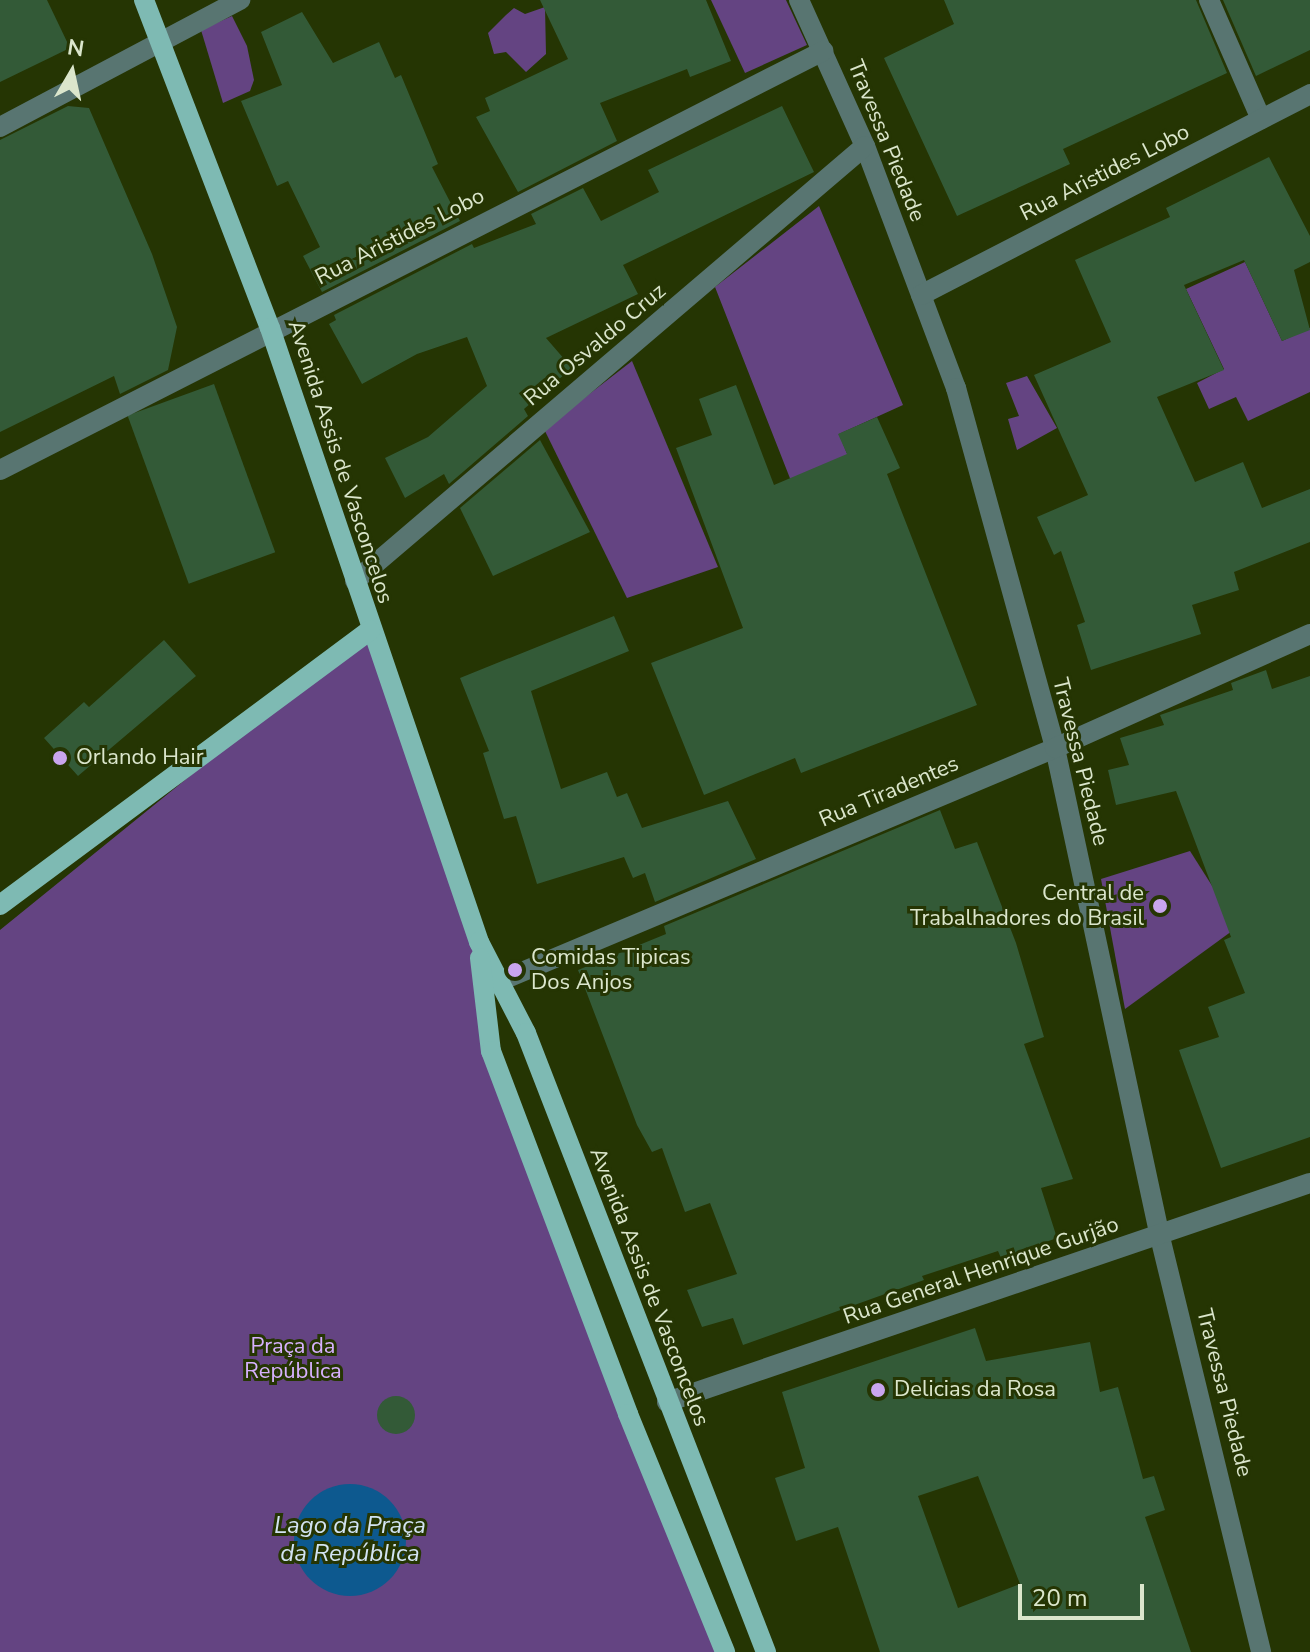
<!DOCTYPE html>
<html>
<head>
<meta charset="utf-8">
<style>
	body { margin:0 }
	#map { position:relative; width:1310px; height:1652px; overflow:hidden; background:#253503; font-family:"Nunito Sans",sans-serif }
	div>[style] { position:absolute }
	.green>* { inset:0; background:#644482 }
	.water>* { inset:0; background:#0d598f }
	.round { border-radius:50% }
	.building>* { inset:0; background:#335a37; transform-origin:0 0 }
	.minor>* { height:20px; margin:-10px; padding:0 10px; transform-origin:10px; border-radius:10px; background:#587571 }
	.major>* { height:20px; margin:-10px; padding:0 10px; transform-origin:10px; border-radius:10px; background:#7ebab3 }
	.dots>* { width:22px; height:22px; translate:-50% -50%; box-sizing:border-box; border:4px solid #253503; border-radius:50% }
	span { translate:-50% -50%; white-space:nowrap; text-align:center; line-height:1.15; -webkit-text-stroke:6px #253503; paint-order:stroke }
	.street-label { font-size:22px; color:#dbe6cc }
	.poi-label { font-size:22px; color:#dbe6cc }
	.left { translate:0 -50%; text-align:left }
	.right { translate:-100% -50%; text-align:right }
	.park-label { font-size:22px; color:#d7b1fe }
	.water-label { font-size:24px; color:#d2e3f3; font-style:italic }
	.north { position:absolute; left:32px; top:32px; width:80px; height:80px; -webkit-text-stroke:6px #253503; paint-order:stroke; rotate:9deg; font-size:22px; font-weight:700; line-height:32px; text-align:center; color:#dbe6cc }
	.north::after { content:''; display:block; margin:auto; width:28px; height:36px; background:#dbe6cc; clip-path:polygon(50% 0,100% 100%,50% 72%,0 100%) }
	.scale { position:absolute; left:1018px; top:1584px; width:126px; height:36px; box-sizing:border-box; border:4px solid #dbe6cc; border-top:0; padding-left:10px; font-size:24px; line-height:28px; white-space:nowrap; color:#dbe6cc; -webkit-text-stroke:6px #253503; paint-order:stroke }
</style>
</head>
<body>
<div id="map">
	<div class="green">
		<div style="clip-path:polygon(711px 0,786px 0,807px 45px,745px 73px)"></div>
		<div style="clip-path:polygon(545px 7px,546px 54px,526px 72px,506px 52px,494px 54px,488px 33px,506px 15px,514px 8px,525px 14px)"></div>
		<div style="clip-path:polygon(232px 16px,247px 46px,254px 80px,250px 91px,223px 103px,201px 30px)"></div>
		<div style="clip-path:polygon(819px 206px,903px 405px,839px 434px,848px 456px,793px 486px,715px 287px)"></div>
		<div style="clip-path:polygon(1245px 262px,1282px 341px,1310px 328px,1310px 392px,1248px 421px,1236px 397px,1209px 409px,1197px 383px,1224px 369px,1186px 289px)"></div>
		<div style="clip-path:polygon(632px 361px,718px 567px,627px 598px,544px 429px)"></div>
		<div style="clip-path:polygon(1027px 376px,1057px 428px,1017px 450px,1008px 419px,1019px 416px,1006px 383px)"></div>
		<div style="clip-path:polygon(370px 630px,479px 942px,485px 1011px,725px 1652px,0 1652px,0 930px)"></div>
		<div style="clip-path:polygon(1190px 851px,1216px 892px,1232px 931px,1125px 1009px,1101px 879px)"></div>
	</div>
	<div class="water">
		<div class="round" style="left:294px;top:1484px;width:112px;height:112px"></div>
	</div>
	<div class="building">
		<div style="clip-path:polygon(0 0,47px 0,70px 48px,0 82px)"></div>
		<div style="clip-path:polygon(540px 0,706px 0,731px 61px,690px 77px,687px 69px,600px 103px,617px 141px,518px 192px,476px 117px,490px 111px,485px 98px,568px 59px)"></div>
		<div style="clip-path:polygon(944px 0,1196px 0,1227px 73px,1063px 149px,1070px 164px,957px 216px,884px 58px,954px 24px)"></div>
		<div style="clip-path:polygon(1223px 0,1310px 0,1310px 50px,1256px 76px)"></div>
		<div style="clip-path:polygon(302px 12px,333px 63px,379px 42px,395px 78px,401px 75px,438px 164px,432px 167px,460px 221px,322px 292px,303px 256px,320px 247px,288px 181px,277px 186px,241px 101px,282px 85px,261px 32px)"></div>
		<div style="clip-path:polygon(68px 106px,89px 108px,152px 254px,177px 327px,168px 370px,120px 394px,114px 376px,0 432px,0 140px)"></div>
		<div style="clip-path:polygon(782px 106px,814px 172px,623px 265px,638px 294px,546px 338px,572px 368px,524px 409px,528px 416px,449px 484px,444px 474px,405px 498px,385px 458px,428px 437px,487px 386px,467px 337px,417px 354px,362px 384px,329px 324px,336px 320px,334px 315px,472px 244px,474px 248px,536px 224px,531px 214px,583px 188px,601px 221px,659px 192px,648px 170px)"></div>
		<div style="clip-path:polygon(1269px 157px,1310px 236px,1310px 262px,1294px 270px,1310px 330px,1282px 341px,1244px 260px,1184px 285px,1224px 370px,1157px 397px,1195px 482px,1243px 462px,1262px 508px,1310px 489px,1310px 542px,1234px 572px,1239px 590px,1192px 605px,1201px 634px,1091px 670px,1077px 625px,1085px 622px,1061px 551px,1054px 555px,1037px 517px,1088px 495px,1034px 375px,1111px 342px,1075px 260px,1170px 217px,1166px 208px)"></div>
		<div style="left:214px;top:384px;width:179px;height:92px;rotate:70deg"></div>
		<div style="clip-path:polygon(736px 385px,774px 485px,847px 454px,838px 434px,877px 417px,900px 468px,887px 474px,977px 705px,801px 773px,795px 758px,704px 795px,651px 663px,743px 628px,676px 448px,712px 435px,699px 399px)"></div>
		<div style="clip-path:polygon(540px 440px,590px 532px,493px 576px,460px 508px)"></div>
		<div style="clip-path:polygon(614px 616px,629px 651px,531px 691px,561px 789px,607px 772px,617px 797px,627px 793px,642px 828px,728px 801px,756px 859px,655px 902px,645px 873px,633px 878px,624px 857px,537px 884px,516px 816px,504px 819px,483px 753px,489px 751px,460px 678px)"></div>
		<div style="clip-path:polygon(164px 640px,196px 676px,78px 776px,44px 738px,84px 702px,89px 707px)"></div>
		<div style="clip-path:polygon(1266px 670px,1272px 689px,1310px 676px,1310px 1137px,1221px 1168px,1179px 1050px,1219px 1037px,1208px 1007px,1245px 993px,1224px 940px,1231px 937px,1176px 791px,1116px 805px,1108px 770px,1129px 765px,1120px 738px,1164px 725px,1160px 715px,1233px 690px,1231px 683px)"></div>
		<div style="clip-path:polygon(940px 810px,955px 849px,977px 842px,1016px 943px,1044px 1037px,1024px 1044px,1073px 1179px,1041px 1188px,1057px 1238px,1001px 1258px,998px 1251px,922px 1276px,924px 1280px,743px 1345px,733px 1318px,702px 1327px,687px 1290px,737px 1274px,710px 1203px,685px 1212px,662px 1148px,652px 1152px,637px 1125px,578px 970px,666px 934px,664px 926px)"></div>
		<div style="clip-path:polygon(evenodd,975px 1328px,986px 1361px,1090px 1342px,1100px 1392px,1118px 1387px,1143px 1479px,1154px 1476px,1165px 1510px,1145px 1517px,1191px 1652px,880px 1652px,838px 1527px,796px 1541px,775px 1478px,805px 1468px,782px 1392px,975px 1328px,978px 1476px,1020px 1584px,958px 1608px,918px 1496px,978px 1476px)"></div>
		<div class="round" style="left:377px;top:1396px;width:38px;height:38px"></div>
	</div>
	<div class="minor">
		<div style="left:799px;top:0;width:160px;rotate:65.7deg"></div>
		<div style="left:865px;top:146px;width:259px;rotate:69.4deg"></div>
		<div style="left:956px;top:388px;width:373px;rotate:74.6deg"></div>
		<div style="left:1055px;top:748px;width:500px;rotate:77.88deg"></div>
		<div style="left:1160px;top:1237px;width:427px;rotate:76.3deg"></div>
		<div style="left:1209px;top:0;width:130px;rotate:66.4deg"></div>
		<div style="left:0;top:127px;width:272px;rotate:-27.9deg"></div>
		<div style="left:921px;top:295px;width:438px;rotate:-27.3deg"></div>
		<div style="left:0;top:470px;width:924px;rotate:-26.98deg"></div>
		<div style="left:355px;top:581px;width:670px;rotate:-40.46deg"></div>
		<div style="left:486px;top:987px;width:617px;rotate:-22.78deg"></div>
		<div style="left:1055px;top:748px;width:279px;rotate:-24.1deg"></div>
		<div style="left:667px;top:1402px;width:679px;rotate:-18.81deg"></div>
	</div>
	<div class="major">
		<div style="left:144px;top:0;width:351px;rotate:69deg"></div>
		<div style="left:270px;top:328px;width:649px;rotate:71.2deg"></div>
		<div style="left:479px;top:942px;width:102px;rotate:62.7deg"></div>
		<div style="left:526px;top:1033px;width:664px;rotate:68.81deg"></div>
		<div style="left:0;top:905px;width:461px;rotate:-36.6deg"></div>
		<div style="left:480px;top:958px;width:94px;rotate:83.3deg"></div>
		<div style="left:491px;top:1051px;width:388px;rotate:69.3deg"></div>
		<div style="left:628px;top:1414px;width:257px;rotate:67.8deg"></div>
	</div>
	<div class="dots">
		<div style="left:60px;top:758px;background:#c9a5ee"></div>
		<div style="left:1160px;top:906px;background:#c9a5ee"></div>
		<div style="left:515px;top:970px;background:#c9a5ee"></div>
		<div style="left:878px;top:1390px;background:#c9a5ee"></div>
	</div>
	<div class="street-label">
		<span style="left:886px;top:141px;rotate:68deg">Travessa Piedade</span>
		<span style="left:1105px;top:173px;rotate:-27deg">Rua Aristides Lobo</span>
		<span style="left:400px;top:237px;rotate:-27deg">Rua Aristides Lobo</span>
		<span style="left:595px;top:345px;rotate:-40deg">Rua Osvaldo Cruz</span>
		<span style="left:340px;top:462px;rotate:72deg">Avenida Assis de Vasconcelos</span>
		<span style="left:1080px;top:762px;rotate:76deg">Travessa Piedade</span>
		<span style="left:889px;top:792px;rotate:-23deg">Rua Tiradentes</span>
		<span style="left:981px;top:1271px;rotate:-19deg">Rua General Henrique Gurjão</span>
		<span style="left:649px;top:1287px;rotate:69deg">Avenida Assis de Vasconcelos</span>
		<span style="left:1224px;top:1393px;rotate:76deg">Travessa Piedade</span>
	</div>
	<div class="poi-label">
		<span class="left" style="left:76px;top:758px">Orlando Hair</span>
		<span class="right" style="left:1144px;top:906px">Central de<br>Trabalhadores do Brasil</span>
		<span class="left" style="left:531px;top:970px">Comidas Tipicas<br>Dos Anjos</span>
		<span class="left" style="left:894px;top:1390px">Delicias da Rosa</span>
	</div>
	<div class="park-label">
		<span style="left:293px;top:1359px">Praça da<br>República</span>
	</div>
	<div class="water-label">
		<span style="left:350px;top:1540px">Lago da Praça<br>da República</span>
	</div>
	<div class="north">N</div>
	<div class="scale">20 m</div>
</div>
</body>
</html>
